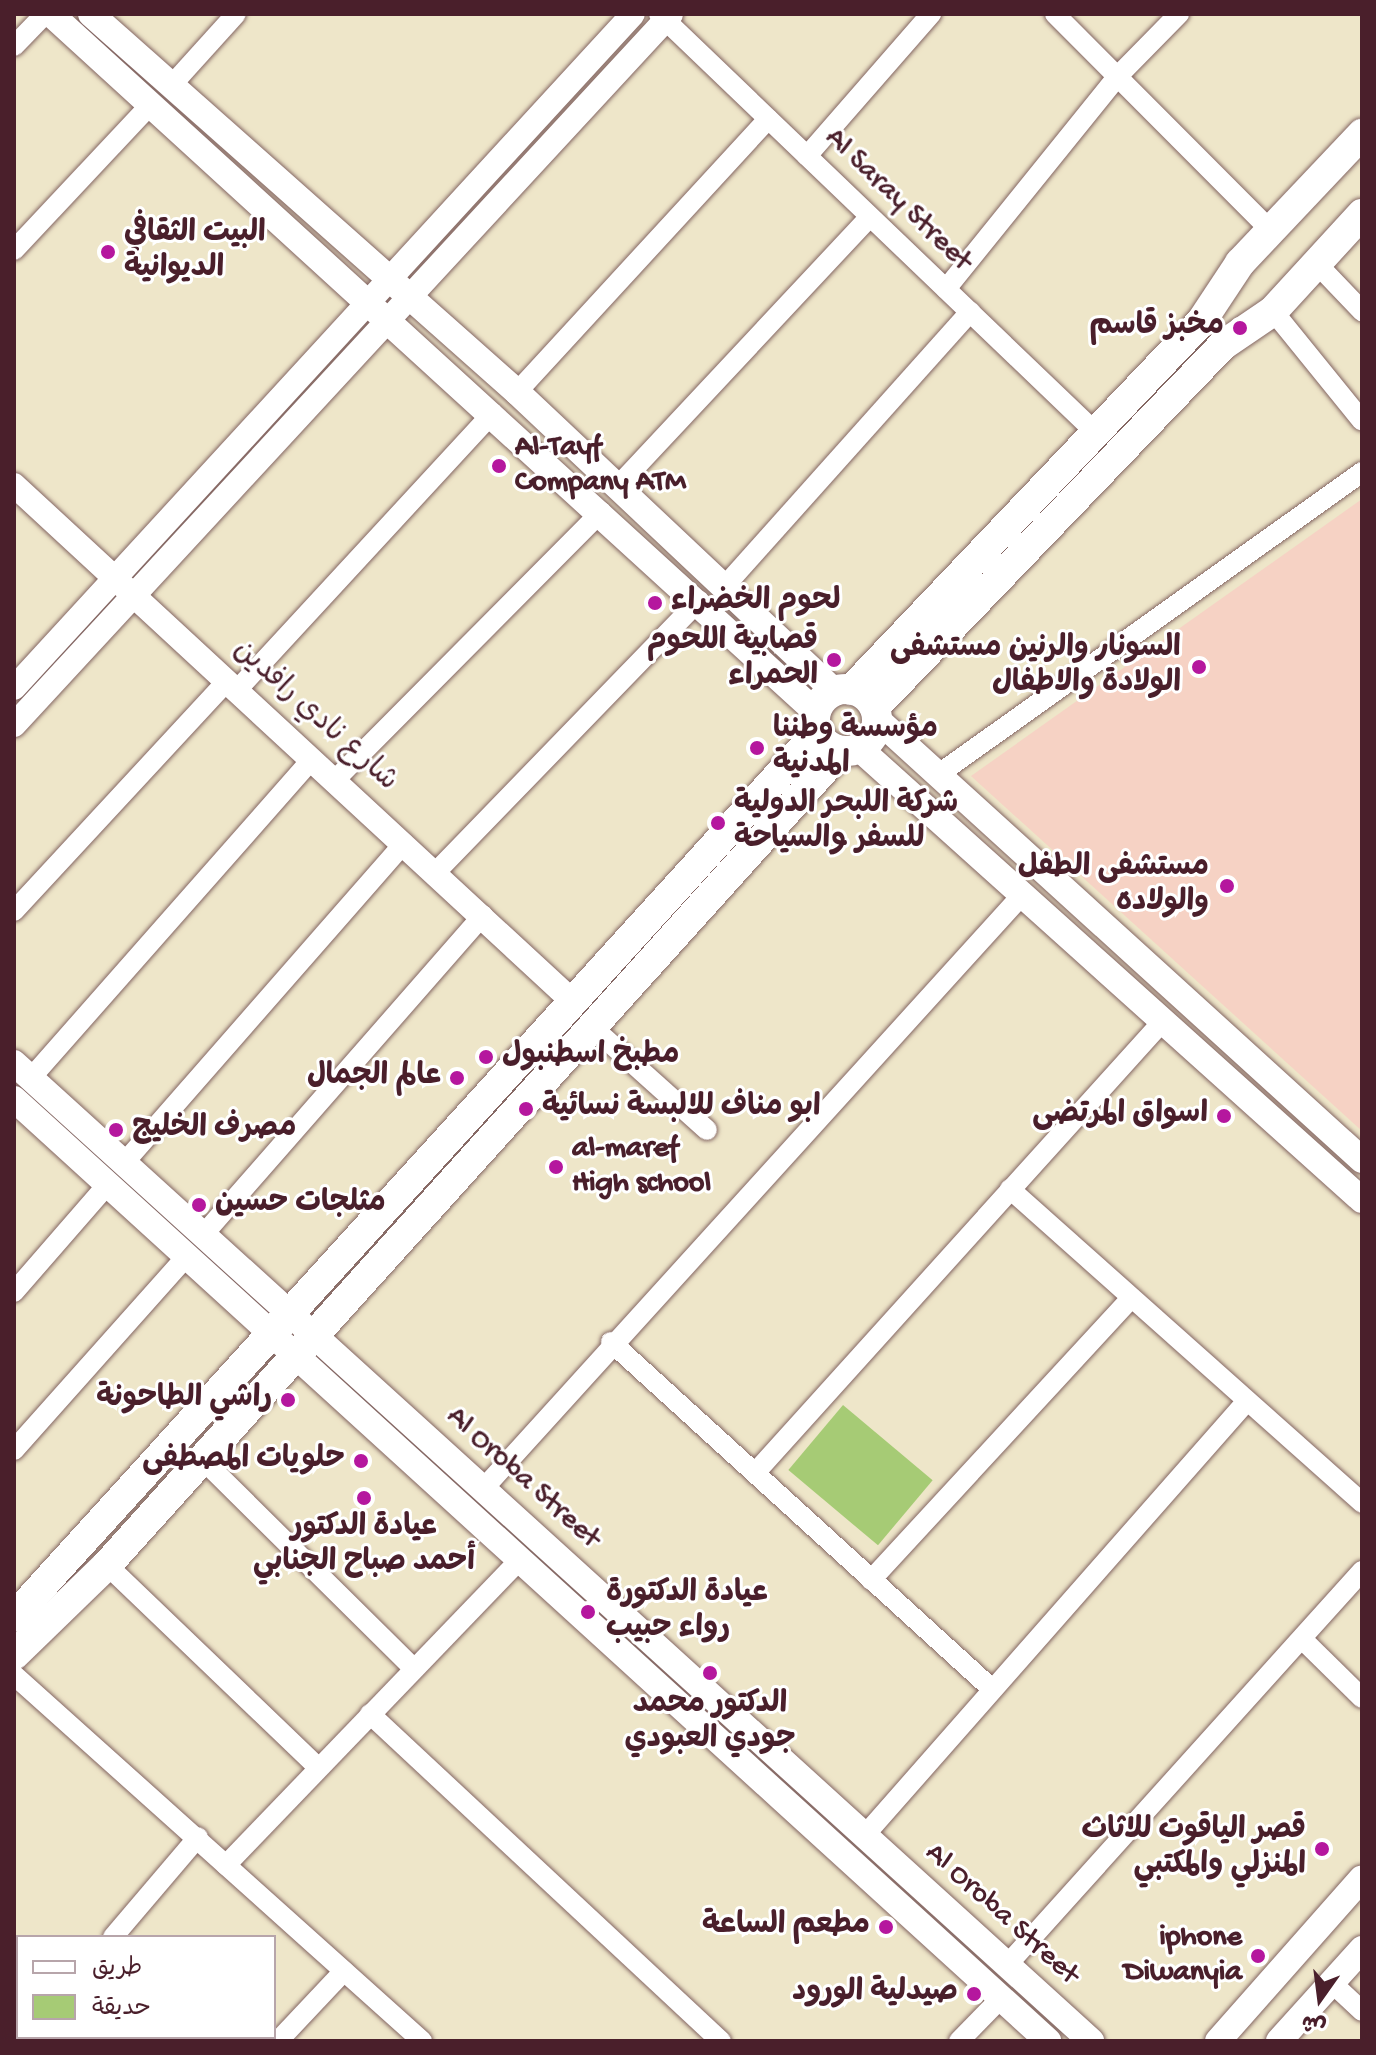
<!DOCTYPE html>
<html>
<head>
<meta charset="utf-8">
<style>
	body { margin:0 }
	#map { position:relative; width:1376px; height:2055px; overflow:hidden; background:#eee6c9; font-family:"Gochi Hand","Playpen Sans Arabic",sans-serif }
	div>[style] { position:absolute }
	.built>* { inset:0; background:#f6d2c4 }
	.green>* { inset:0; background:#a6cb75; transform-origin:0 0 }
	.roads { filter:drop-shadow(0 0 2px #836562) drop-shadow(0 0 2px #836562) }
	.minor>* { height:20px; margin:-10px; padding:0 10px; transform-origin:10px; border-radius:10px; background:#fff }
	.tertiary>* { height:24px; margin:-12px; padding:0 12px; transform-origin:12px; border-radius:12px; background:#fff }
	.secondary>* { height:26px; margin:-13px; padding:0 13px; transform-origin:13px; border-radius:13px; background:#fff }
	.primary>* { height:30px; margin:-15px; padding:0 15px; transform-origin:15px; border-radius:15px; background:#fff }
	.primary>.ring { margin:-15px; padding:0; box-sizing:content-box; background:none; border:30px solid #fff; border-radius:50% }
	.dots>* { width:22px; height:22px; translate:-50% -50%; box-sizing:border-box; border:4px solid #fff; border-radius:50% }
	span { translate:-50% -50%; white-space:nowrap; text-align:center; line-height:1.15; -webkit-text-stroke:6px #fff; paint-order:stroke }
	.street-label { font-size:30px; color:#4a1f2b }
	.poi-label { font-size:30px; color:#4a1f2b; font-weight:700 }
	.left { translate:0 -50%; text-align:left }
	.right { translate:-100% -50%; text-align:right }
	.frame { position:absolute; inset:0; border:16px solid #4a1f2b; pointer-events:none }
	.legend { position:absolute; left:16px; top:1935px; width:260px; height:104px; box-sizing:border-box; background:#fff; border:2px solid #b7a5aa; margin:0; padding:10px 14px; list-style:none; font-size:24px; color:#4a1f2b }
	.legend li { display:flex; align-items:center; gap:16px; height:40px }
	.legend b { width:40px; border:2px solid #b7a5aa }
	.north { position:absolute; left:1280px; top:1959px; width:80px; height:80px; -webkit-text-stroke:6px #fff; paint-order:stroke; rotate:194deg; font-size:22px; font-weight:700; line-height:32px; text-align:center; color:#4a1f2b }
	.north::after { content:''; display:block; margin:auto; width:28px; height:36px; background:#4a1f2b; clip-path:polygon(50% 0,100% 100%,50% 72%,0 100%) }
</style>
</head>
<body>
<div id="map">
	<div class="built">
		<div style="clip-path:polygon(1362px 499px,1362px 1131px,971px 776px)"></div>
	</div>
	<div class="green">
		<div style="left:843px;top:1405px;width:117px;height:85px;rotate:40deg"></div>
	</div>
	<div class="roads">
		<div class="minor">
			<div style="left:659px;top:14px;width:603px;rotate:43.79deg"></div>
			<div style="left:1055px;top:14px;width:305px;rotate:45.1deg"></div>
			<div style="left:14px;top:46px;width:45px;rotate:-45.9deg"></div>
			<div style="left:170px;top:87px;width:98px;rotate:-47.9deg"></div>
			<div style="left:807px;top:156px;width:189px;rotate:-48.9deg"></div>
			<div style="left:14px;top:250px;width:199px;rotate:-46.8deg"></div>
			<div style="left:1318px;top:265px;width:64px;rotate:46.3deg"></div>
			<div style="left:946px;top:289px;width:271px;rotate:-51.1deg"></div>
			<div style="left:1116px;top:78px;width:90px;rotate:-45.5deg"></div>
			<div style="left:1273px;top:311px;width:141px;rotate:51deg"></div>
			<div style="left:517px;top:392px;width:371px;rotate:-47.4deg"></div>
			<div style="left:617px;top:487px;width:370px;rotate:-46.9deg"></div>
			<div style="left:725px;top:586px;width:368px;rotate:-48.2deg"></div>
			<div style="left:237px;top:690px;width:377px;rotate:-47.3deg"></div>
			<div style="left:939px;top:774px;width:520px;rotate:-35.52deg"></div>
			<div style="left:335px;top:780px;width:378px;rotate:-45.2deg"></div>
			<div style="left:436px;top:872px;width:378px;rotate:-45.9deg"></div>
			<div style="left:14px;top:911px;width:313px;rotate:-47.2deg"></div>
			<div style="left:590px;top:1025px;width:157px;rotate:41.9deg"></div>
			<div style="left:30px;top:1079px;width:427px;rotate:-48.6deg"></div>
			<div style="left:124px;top:1163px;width:425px;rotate:-48.8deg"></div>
			<div style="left:1010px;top:1189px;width:472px;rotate:41.7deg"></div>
			<div style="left:203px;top:1235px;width:425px;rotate:-48.8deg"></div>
			<div style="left:14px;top:1292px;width:143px;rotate:-49deg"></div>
			<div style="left:611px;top:1342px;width:515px;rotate:42.33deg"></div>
			<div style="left:14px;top:1450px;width:260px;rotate:-48.3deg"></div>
			<div style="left:201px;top:1458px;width:298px;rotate:44.7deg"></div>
			<div style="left:755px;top:1473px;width:609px;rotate:-47.93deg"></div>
			<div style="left:484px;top:1488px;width:801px;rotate:-47.78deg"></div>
			<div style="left:107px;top:1565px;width:292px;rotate:43.8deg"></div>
			<div style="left:871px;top:1580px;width:384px;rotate:-47.3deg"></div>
			<div style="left:1302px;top:1639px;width:84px;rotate:44.5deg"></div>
			<div style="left:14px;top:1675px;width:548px;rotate:41.89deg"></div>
			<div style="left:370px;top:1714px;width:480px;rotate:43deg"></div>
			<div style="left:865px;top:1835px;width:578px;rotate:-48.65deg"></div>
			<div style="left:226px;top:1865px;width:426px;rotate:-46.1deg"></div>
			<div style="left:113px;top:1937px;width:131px;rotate:-49.6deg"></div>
			<div style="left:1008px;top:1964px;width:529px;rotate:-47.99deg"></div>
			<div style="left:1332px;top:1983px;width:41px;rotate:43deg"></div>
			<div style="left:24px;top:2041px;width:5px;rotate:-53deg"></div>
			<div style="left:278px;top:2041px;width:96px;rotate:-46.7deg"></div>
			<div style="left:959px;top:2041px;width:60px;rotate:-45.7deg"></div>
		</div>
		<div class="tertiary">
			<div style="left:14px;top:485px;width:756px;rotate:42.75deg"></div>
			<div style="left:14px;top:688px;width:915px;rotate:-47.44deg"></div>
			<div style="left:14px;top:725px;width:968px;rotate:-47.26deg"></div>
		</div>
		<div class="secondary">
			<div style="left:51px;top:14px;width:1036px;rotate:42.38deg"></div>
			<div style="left:91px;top:14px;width:570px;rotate:41.58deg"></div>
			<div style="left:517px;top:392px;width:434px;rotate:43.3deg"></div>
			<div style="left:878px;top:720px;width:654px;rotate:42.27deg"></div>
			<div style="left:860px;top:749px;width:675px;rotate:41.94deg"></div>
			<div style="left:14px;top:1063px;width:1455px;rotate:42.24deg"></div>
			<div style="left:14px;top:1099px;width:1399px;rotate:42.33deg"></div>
			<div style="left:1218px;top:2041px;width:217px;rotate:-48.5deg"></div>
			<div style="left:1279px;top:2041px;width:124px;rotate:-47.9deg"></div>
		</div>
		<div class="primary">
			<div class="ring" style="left:815px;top:689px;width:32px;height:32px"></div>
			<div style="left:851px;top:690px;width:508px;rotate:-46.44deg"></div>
			<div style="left:1201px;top:322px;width:71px;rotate:-56.5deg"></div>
			<div style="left:1240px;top:263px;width:178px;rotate:-46.6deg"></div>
			<div style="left:875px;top:707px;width:502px;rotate:-46.13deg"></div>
			<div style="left:1223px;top:345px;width:60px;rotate:-34.2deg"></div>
			<div style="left:1273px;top:311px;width:132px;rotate:-47.5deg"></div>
			<div style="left:14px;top:1617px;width:1196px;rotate:-47.75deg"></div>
			<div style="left:14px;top:1655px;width:129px;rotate:-44.1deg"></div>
			<div style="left:107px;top:1565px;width:1096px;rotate:-47.96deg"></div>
		</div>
	</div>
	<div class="dots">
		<div style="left:108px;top:252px;background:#b5179e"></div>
		<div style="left:1240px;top:328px;background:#b5179e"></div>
		<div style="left:499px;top:466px;background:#b5179e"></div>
		<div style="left:655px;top:603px;background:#b5179e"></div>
		<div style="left:834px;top:660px;background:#b5179e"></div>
		<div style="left:1199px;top:667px;background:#b5179e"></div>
		<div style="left:757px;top:748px;background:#b5179e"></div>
		<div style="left:718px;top:823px;background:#b5179e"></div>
		<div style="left:1227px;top:886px;background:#b5179e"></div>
		<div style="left:486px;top:1057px;background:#b5179e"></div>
		<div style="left:457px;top:1078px;background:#b5179e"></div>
		<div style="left:526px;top:1109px;background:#b5179e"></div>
		<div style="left:1224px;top:1116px;background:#b5179e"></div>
		<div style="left:116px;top:1130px;background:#b5179e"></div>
		<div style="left:556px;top:1167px;background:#b5179e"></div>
		<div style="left:199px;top:1205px;background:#b5179e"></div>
		<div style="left:288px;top:1400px;background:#b5179e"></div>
		<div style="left:361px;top:1461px;background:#b5179e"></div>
		<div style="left:364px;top:1498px;background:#b5179e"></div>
		<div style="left:588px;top:1612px;background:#b5179e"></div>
		<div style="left:710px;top:1673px;background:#b5179e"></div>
		<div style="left:1322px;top:1849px;background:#b5179e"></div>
		<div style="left:886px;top:1927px;background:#b5179e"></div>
		<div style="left:1258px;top:1956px;background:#b5179e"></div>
		<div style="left:974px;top:1994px;background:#b5179e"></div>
	</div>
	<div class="street-label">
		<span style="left:897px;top:201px;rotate:44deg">Al Saray Street</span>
		<span style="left:314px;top:717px;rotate:42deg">شارع نادي رافدين</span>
		<span style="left:522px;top:1479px;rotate:42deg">Al Oroba Street</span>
		<span style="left:1001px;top:1915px;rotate:42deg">Al Oroba Street</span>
	</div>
	<div class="poi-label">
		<span class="left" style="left:124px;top:252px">البيت الثقافي<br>الديوانية</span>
		<span class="right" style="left:1224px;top:328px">مخبز قاسم</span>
		<span class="left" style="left:515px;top:466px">Al-Tayf<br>Company ATM</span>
		<span class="left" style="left:671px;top:603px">لحوم الخضراء</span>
		<span class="right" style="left:818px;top:660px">قصابية اللحوم<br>الحمراء</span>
		<span class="right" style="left:1181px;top:667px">السونار والرنين مستشفى<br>الولادة والاطفال</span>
		<span class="left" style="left:773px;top:748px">مؤسسة وطننا<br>المدنية</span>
		<span class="left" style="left:734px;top:823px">شركة اللبحر الدولية<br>للسفر والسياحة</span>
		<span class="right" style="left:1209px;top:886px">مستشفى الطفل<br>والولاده</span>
		<span class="left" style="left:502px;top:1057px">مطبخ اسطنبول</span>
		<span class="right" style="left:441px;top:1078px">عالم الجمال</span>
		<span class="left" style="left:542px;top:1109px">ابو مناف للالبسة نسائية</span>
		<span class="right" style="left:1208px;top:1116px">اسواق المرتضى</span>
		<span class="left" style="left:132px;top:1130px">مصرف الخليج</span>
		<span class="left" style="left:572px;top:1167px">al-maref<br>High school</span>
		<span class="left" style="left:215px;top:1205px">مثلجات حسين</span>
		<span class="right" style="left:272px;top:1400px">راشي الطاحونة</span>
		<span class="right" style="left:345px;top:1461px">حلويات المصطفى</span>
		<span style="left:364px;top:1546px">عيادة الدكتور<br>أحمد صباح الجنابي</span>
		<span class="left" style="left:606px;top:1612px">عيادة الدكتورة<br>رواء حبيب</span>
		<span style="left:710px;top:1723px">الدكتور محمد<br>جودي العبودي</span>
		<span class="right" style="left:1306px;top:1849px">قصر الياقوت للاثاث<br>المنزلي والمكتبي</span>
		<span class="right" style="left:870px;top:1927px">مطعم الساعة</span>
		<span class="right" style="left:1242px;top:1956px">iphone<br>Diwanyia</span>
		<span class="right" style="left:958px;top:1994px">صيدلية الورود</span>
	</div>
	<div class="frame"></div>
	<ul class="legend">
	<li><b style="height:10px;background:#fff"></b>طريق</li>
	<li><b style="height:22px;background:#a6cb75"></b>حديقة</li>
	</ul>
	<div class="north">ش</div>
</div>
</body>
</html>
